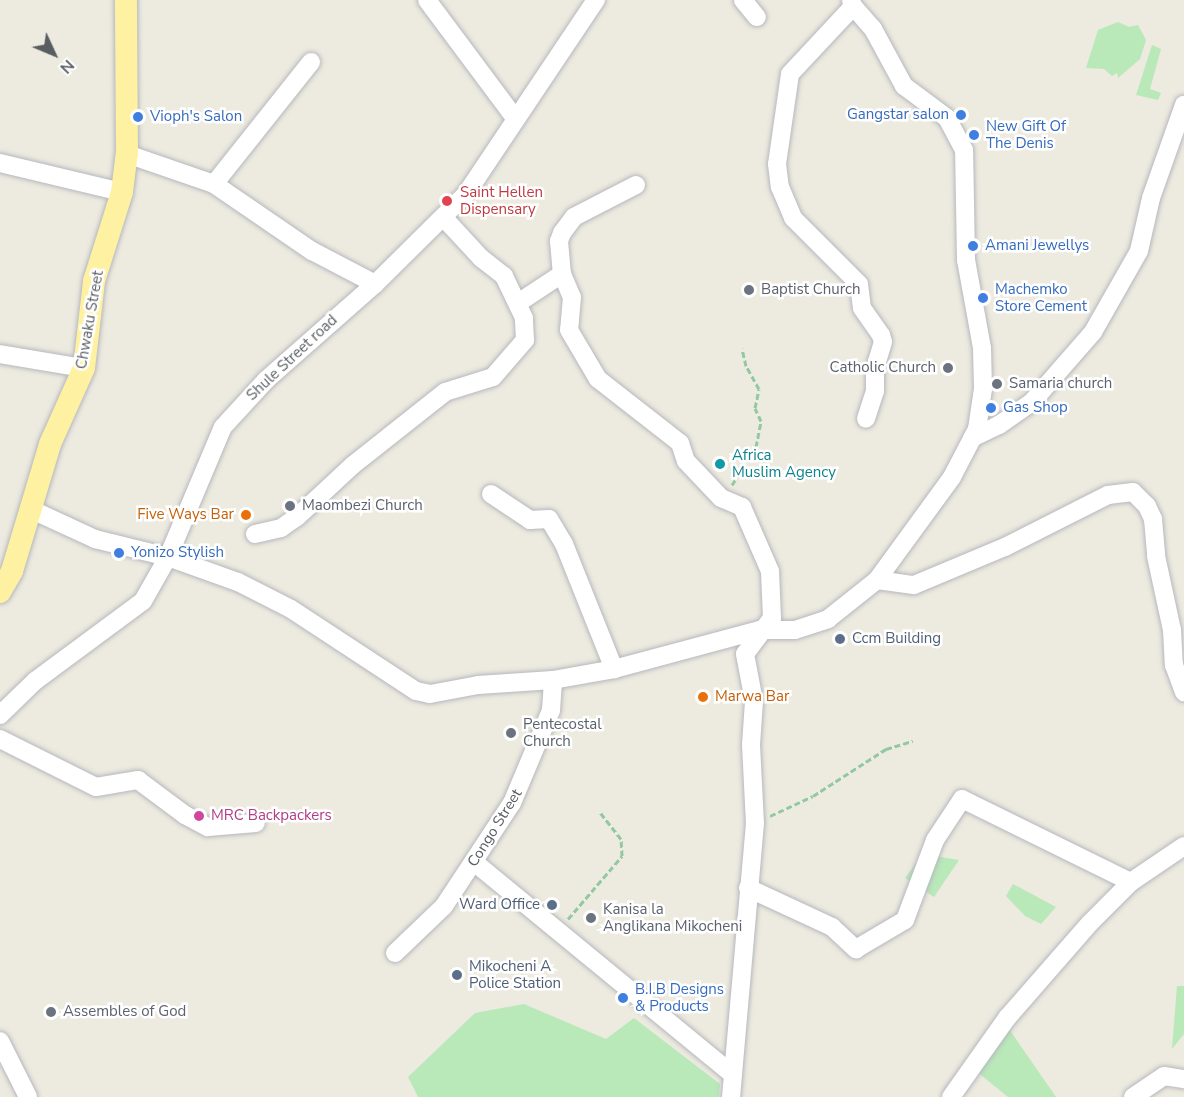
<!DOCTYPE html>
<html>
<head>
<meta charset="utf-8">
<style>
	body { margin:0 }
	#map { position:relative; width:1184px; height:1097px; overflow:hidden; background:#edeadf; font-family:"Nunito Sans",sans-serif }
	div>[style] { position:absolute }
	.green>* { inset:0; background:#b9e8b9 }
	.path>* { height:3px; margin-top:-1.5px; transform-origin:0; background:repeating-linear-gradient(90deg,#92c9a2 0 6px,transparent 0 9px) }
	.roads { filter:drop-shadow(0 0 2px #b5b8be) drop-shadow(0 0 2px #b5b8be) }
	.minor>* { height:18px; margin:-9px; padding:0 9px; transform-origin:9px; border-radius:9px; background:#fff }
	.major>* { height:22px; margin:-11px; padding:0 11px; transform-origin:11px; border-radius:11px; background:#fff1a2 }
	.dots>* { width:16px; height:16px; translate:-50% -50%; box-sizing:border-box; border:3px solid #fff; border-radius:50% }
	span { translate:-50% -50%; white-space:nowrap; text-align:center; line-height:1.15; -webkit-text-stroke:5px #fff; paint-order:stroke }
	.shop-label { font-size:15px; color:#366cbe }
	.right { translate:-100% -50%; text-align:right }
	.left { translate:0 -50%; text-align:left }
	.health-label { font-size:15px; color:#be3a42 }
	.worship-label { font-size:15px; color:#5b616d }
	.street-label { font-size:15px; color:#585d62 }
	.culture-label { font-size:15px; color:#0d838f }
	.food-label { font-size:15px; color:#c56008 }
	.service-label { font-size:15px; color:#4e5e75 }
	.hotel-label { font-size:15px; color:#b23c85 }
	.north { position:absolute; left:24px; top:24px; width:60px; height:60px; -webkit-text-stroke:4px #fff; paint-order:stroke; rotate:134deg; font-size:16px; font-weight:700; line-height:24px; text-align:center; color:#585d62 }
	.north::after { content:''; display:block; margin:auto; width:21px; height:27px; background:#585d62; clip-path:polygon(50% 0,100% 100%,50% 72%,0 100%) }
</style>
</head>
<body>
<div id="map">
	<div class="green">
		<div style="clip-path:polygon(1118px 22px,1129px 27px,1138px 25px,1146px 40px,1140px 59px,1118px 78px,1117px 73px,1112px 76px,1104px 69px,1086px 68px,1098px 30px)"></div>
		<div style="clip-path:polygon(1152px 45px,1161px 49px,1150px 89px,1161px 93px,1158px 100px,1136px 95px)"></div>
		<div style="clip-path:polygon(923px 854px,959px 860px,934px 897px,905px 878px)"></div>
		<div style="clip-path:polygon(1013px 884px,1056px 907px,1041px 924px,1025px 916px,1006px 896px)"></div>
		<div style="clip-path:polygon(1177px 986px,1184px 986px,1184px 1034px,1172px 1049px)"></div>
		<div style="clip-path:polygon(524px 1004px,606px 1039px,634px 1018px,720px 1084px,719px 1097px,418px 1097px,408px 1077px,475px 1013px)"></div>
		<div style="clip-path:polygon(1009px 1029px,1056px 1097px,1008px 1097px,971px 1067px)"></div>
	</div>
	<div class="path">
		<div style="left:732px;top:485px;width:45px;rotate:-57.7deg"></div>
		<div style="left:756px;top:447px;width:26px;rotate:-79deg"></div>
		<div style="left:761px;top:421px;width:14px;rotate:-115deg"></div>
		<div style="left:755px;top:408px;width:19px;rotate:-78deg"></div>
		<div style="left:759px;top:389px;width:26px;rotate:-119deg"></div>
		<div style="left:746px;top:366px;width:18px;rotate:-103deg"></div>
		<div style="left:770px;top:816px;width:47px;rotate:-24.9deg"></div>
		<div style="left:813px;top:796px;width:87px;rotate:-32.8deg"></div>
		<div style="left:886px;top:749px;width:28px;rotate:-17deg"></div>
		<div style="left:568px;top:919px;width:83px;rotate:-49.4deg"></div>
		<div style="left:622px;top:856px;width:17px;rotate:-93deg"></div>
		<div style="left:621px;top:839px;width:34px;rotate:-128deg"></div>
	</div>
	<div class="roads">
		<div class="minor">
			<div style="left:427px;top:0;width:147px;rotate:53.3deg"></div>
			<div style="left:743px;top:0;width:22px;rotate:51deg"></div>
			<div style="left:851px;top:0;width:6px;rotate:72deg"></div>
			<div style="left:853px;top:6px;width:11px;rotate:131deg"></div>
			<div style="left:846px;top:14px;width:82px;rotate:133deg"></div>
			<div style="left:790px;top:74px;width:91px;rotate:98.2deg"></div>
			<div style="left:777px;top:164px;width:23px;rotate:83deg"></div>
			<div style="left:780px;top:187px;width:34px;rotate:67deg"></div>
			<div style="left:793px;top:218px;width:93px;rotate:45deg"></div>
			<div style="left:859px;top:284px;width:24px;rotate:83deg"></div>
			<div style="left:862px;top:308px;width:33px;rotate:55deg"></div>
			<div style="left:881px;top:335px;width:7px;rotate:74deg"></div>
			<div style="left:883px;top:342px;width:27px;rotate:107deg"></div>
			<div style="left:875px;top:368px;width:23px;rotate:90deg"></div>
			<div style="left:875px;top:391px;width:29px;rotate:108deg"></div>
			<div style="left:127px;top:154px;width:92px;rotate:19deg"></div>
			<div style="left:214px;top:184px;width:119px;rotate:34.4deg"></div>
			<div style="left:312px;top:251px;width:71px;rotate:27.6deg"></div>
			<div style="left:0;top:163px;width:125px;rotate:13.4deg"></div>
			<div style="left:214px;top:184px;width:156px;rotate:-51.5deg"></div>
			<div style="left:636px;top:185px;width:70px;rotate:152.7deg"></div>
			<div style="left:574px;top:217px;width:20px;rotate:127deg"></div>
			<div style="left:562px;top:233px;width:9px;rotate:111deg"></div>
			<div style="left:559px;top:241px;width:33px;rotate:85deg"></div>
			<div style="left:562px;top:274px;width:25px;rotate:67deg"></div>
			<div style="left:572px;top:297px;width:33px;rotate:95deg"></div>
			<div style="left:569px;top:330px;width:57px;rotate:59.4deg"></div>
			<div style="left:598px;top:379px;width:104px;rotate:38deg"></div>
			<div style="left:680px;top:443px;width:19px;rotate:72deg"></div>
			<div style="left:686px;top:461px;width:51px;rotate:46.6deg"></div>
			<div style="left:721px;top:498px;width:23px;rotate:23deg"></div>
			<div style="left:742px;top:507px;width:70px;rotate:66.4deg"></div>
			<div style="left:770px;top:571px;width:47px;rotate:87.6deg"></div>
			<div style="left:772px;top:618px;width:45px;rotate:126.9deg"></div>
			<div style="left:745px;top:654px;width:48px;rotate:79.2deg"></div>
			<div style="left:754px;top:701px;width:44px;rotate:93.9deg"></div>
			<div style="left:751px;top:745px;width:78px;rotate:87.1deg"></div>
			<div style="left:755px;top:823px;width:275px;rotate:95deg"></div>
			<div style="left:518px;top:303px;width:53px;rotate:-33.4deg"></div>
			<div style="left:0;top:354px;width:85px;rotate:9.5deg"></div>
			<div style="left:972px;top:438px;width:30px;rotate:-26deg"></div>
			<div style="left:999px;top:425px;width:40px;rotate:-34.9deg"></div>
			<div style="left:1032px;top:402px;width:93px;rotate:-48.9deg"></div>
			<div style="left:1093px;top:332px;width:93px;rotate:-60.4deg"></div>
			<div style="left:1139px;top:251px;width:54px;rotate:-77.2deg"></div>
			<div style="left:1151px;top:198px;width:99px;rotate:-70.5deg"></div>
			<div style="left:491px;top:494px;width:47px;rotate:33.7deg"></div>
			<div style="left:530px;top:520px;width:19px;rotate:-3deg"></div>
			<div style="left:549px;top:519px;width:29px;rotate:59deg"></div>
			<div style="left:564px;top:544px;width:135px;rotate:68.2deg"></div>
			<div style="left:30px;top:509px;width:72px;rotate:24.8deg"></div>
			<div style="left:95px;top:539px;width:75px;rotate:13.9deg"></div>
			<div style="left:168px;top:557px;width:74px;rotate:19.7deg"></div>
			<div style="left:238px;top:582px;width:59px;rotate:27deg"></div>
			<div style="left:291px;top:609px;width:149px;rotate:33.3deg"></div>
			<div style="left:416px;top:691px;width:14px;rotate:12deg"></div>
			<div style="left:430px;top:694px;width:49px;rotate:-10.6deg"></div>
			<div style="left:478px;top:685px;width:75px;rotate:-3.8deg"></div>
			<div style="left:553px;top:680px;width:62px;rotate:-10.2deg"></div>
			<div style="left:614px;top:669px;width:151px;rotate:-15deg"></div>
			<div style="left:760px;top:630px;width:35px"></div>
			<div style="left:795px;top:630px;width:35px;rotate:-18deg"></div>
			<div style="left:828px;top:619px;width:63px;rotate:-38.5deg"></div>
			<div style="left:877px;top:580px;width:127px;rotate:-53.9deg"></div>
			<div style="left:952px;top:477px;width:54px;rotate:-62.5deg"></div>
			<div style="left:977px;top:429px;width:40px;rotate:-81.5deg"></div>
			<div style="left:983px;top:389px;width:41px;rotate:-91.4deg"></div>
			<div style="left:982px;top:348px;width:89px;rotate:-100.3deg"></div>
			<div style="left:966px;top:260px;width:110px;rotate:-91deg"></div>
			<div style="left:964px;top:150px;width:36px;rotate:-118deg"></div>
			<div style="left:947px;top:118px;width:54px;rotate:-143.3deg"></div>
			<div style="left:904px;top:86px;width:65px;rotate:-118.5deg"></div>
			<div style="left:873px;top:29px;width:30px;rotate:-131deg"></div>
			<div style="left:255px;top:534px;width:27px;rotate:-13deg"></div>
			<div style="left:281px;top:528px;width:19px;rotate:-35deg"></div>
			<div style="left:297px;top:517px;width:76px;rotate:-42.9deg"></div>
			<div style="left:353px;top:465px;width:117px;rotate:-38.4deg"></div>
			<div style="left:445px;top:392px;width:50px;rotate:-17.4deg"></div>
			<div style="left:493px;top:377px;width:49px;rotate:-49.1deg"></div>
			<div style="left:525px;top:340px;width:22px;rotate:-93deg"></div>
			<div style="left:524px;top:318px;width:47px;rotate:-115.5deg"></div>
			<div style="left:504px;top:276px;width:29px;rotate:-142deg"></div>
			<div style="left:481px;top:258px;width:54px;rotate:-132.8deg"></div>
			<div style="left:877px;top:580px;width:37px;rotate:8deg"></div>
			<div style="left:914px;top:585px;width:99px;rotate:-22.7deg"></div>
			<div style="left:1005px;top:547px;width:115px;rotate:-26.8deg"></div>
			<div style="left:1108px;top:495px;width:25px;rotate:-7deg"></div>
			<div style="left:1133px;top:492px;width:20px;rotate:45deg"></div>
			<div style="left:1147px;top:506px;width:14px;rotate:65deg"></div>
			<div style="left:1153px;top:519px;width:37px;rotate:85deg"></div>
			<div style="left:1156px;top:556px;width:76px;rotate:77.8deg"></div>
			<div style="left:1172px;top:630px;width:35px;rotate:87deg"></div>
			<div style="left:1174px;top:665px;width:29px;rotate:70deg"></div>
			<div style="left:0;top:715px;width:49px;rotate:-44.2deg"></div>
			<div style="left:35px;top:681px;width:134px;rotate:-36.5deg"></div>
			<div style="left:143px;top:601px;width:51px;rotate:-60.4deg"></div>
			<div style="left:168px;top:557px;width:141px;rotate:-67.1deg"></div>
			<div style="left:223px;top:427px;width:64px;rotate:-47.5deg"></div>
			<div style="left:266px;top:380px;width:145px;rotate:-41.4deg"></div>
			<div style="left:375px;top:284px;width:128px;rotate:-44.7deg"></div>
			<div style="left:466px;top:194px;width:234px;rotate:-56.2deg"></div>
			<div style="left:0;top:739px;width:107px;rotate:26.6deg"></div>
			<div style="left:96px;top:787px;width:43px;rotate:-9.5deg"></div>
			<div style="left:138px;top:780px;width:59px;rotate:36.7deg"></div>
			<div style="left:185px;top:815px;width:26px;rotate:28deg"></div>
			<div style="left:208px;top:827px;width:48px;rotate:-4.8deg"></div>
			<div style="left:474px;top:862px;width:335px;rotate:39.4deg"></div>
			<div style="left:748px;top:888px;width:93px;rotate:24.9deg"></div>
			<div style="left:832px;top:927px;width:33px;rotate:43deg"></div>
			<div style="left:856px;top:949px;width:57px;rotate:-30.6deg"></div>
			<div style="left:905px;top:920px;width:85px;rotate:-69.4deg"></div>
			<div style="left:935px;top:840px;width:49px;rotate:-56.6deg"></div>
			<div style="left:962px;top:799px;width:188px;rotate:26.2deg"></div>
			<div style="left:395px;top:953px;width:68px;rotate:-43.8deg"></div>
			<div style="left:444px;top:906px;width:123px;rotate:-56.6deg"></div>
			<div style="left:512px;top:803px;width:101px;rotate:-67.2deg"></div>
			<div style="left:551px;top:710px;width:30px;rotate:-86deg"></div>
			<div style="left:0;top:1041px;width:63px;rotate:63.4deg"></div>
			<div style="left:951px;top:1097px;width:97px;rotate:-54.7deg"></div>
			<div style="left:1007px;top:1018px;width:126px;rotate:-48.9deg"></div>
			<div style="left:1090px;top:923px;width:58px;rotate:-45deg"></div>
			<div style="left:1131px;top:882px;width:64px;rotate:-34.2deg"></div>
			<div style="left:1133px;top:1097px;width:37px;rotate:-34deg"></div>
			<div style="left:1164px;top:1076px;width:20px;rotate:9deg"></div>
		</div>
		<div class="major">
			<div style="left:0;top:592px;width:24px;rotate:-60deg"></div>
			<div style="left:12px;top:571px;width:133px;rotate:-73.3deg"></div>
			<div style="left:50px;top:444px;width:83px;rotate:-65.9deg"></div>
			<div style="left:84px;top:368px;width:88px;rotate:-83.4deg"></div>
			<div style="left:94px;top:281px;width:93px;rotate:-72.5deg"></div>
			<div style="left:122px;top:192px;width:38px;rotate:-83deg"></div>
			<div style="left:127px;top:154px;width:154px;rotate:-90.4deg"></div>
		</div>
	</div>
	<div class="dots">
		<div style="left:961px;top:115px;background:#3f7fe0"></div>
		<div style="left:138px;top:117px;background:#3f7fe0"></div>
		<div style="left:974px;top:135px;background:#3f7fe0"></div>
		<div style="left:447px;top:201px;background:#e0444e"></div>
		<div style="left:973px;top:246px;background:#3f7fe0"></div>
		<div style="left:749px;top:290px;background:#6b7280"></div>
		<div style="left:983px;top:298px;background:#3f7fe0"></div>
		<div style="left:948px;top:368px;background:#6b7280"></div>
		<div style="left:997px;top:384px;background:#6b7280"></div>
		<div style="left:991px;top:408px;background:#3f7fe0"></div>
		<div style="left:720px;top:464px;background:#0f9aa8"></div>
		<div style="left:290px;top:506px;background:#6b7280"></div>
		<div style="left:246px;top:515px;background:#e8710a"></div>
		<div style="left:119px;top:553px;background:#3f7fe0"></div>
		<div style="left:840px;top:639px;background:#5c6f8a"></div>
		<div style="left:703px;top:697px;background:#e8710a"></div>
		<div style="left:511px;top:733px;background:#6b7280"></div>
		<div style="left:199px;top:816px;background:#d1479c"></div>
		<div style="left:552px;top:905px;background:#5c6f8a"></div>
		<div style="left:591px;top:918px;background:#6b7280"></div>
		<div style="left:457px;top:975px;background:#5c6f8a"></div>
		<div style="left:623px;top:998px;background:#3f7fe0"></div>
		<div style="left:51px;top:1012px;background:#6b7280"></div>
	</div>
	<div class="shop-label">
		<span class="right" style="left:949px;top:115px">Gangstar salon</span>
		<span class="left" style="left:150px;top:117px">Vioph's Salon</span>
		<span class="left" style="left:986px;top:135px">New Gift Of<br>The Denis</span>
		<span class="left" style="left:985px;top:246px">Amani Jewellys</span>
		<span class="left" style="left:995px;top:298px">Machemko<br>Store Cement</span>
		<span class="left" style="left:1003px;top:408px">Gas Shop</span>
		<span class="left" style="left:131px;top:553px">Yonizo Stylish</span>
		<span class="left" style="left:635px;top:998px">B.I.B Designs<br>&amp; Products</span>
	</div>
	<div class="health-label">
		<span class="left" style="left:460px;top:201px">Saint Hellen<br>Dispensary</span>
	</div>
	<div class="worship-label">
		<span class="left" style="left:761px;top:290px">Baptist Church</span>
		<span class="right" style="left:936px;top:368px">Catholic Church</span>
		<span class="left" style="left:1009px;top:384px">Samaria church</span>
		<span class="left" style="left:302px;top:506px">Maombezi Church</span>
		<span class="left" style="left:523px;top:733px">Pentecostal<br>Church</span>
		<span class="left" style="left:603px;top:918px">Kanisa la<br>Anglikana Mikocheni</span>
		<span class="left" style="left:63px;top:1012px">Assembles of God</span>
	</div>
	<div class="street-label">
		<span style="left:90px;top:320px;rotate:-80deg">Chwaku Street</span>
		<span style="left:292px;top:358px;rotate:-43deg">Shule Street road</span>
		<span style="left:495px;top:828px;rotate:-58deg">Congo Street</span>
	</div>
	<div class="culture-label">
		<span class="left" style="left:732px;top:464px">Africa<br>Muslim Agency</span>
	</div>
	<div class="food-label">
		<span class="right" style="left:234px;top:515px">Five Ways Bar</span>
		<span class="left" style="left:715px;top:697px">Marwa Bar</span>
	</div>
	<div class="service-label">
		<span class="left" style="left:852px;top:639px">Ccm Building</span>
		<span class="right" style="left:540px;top:905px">Ward Office</span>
		<span class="left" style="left:469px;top:975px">Mikocheni A<br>Police Station</span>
	</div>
	<div class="hotel-label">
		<span class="left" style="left:211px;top:816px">MRC Backpackers</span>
	</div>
	<div class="north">N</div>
</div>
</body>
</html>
